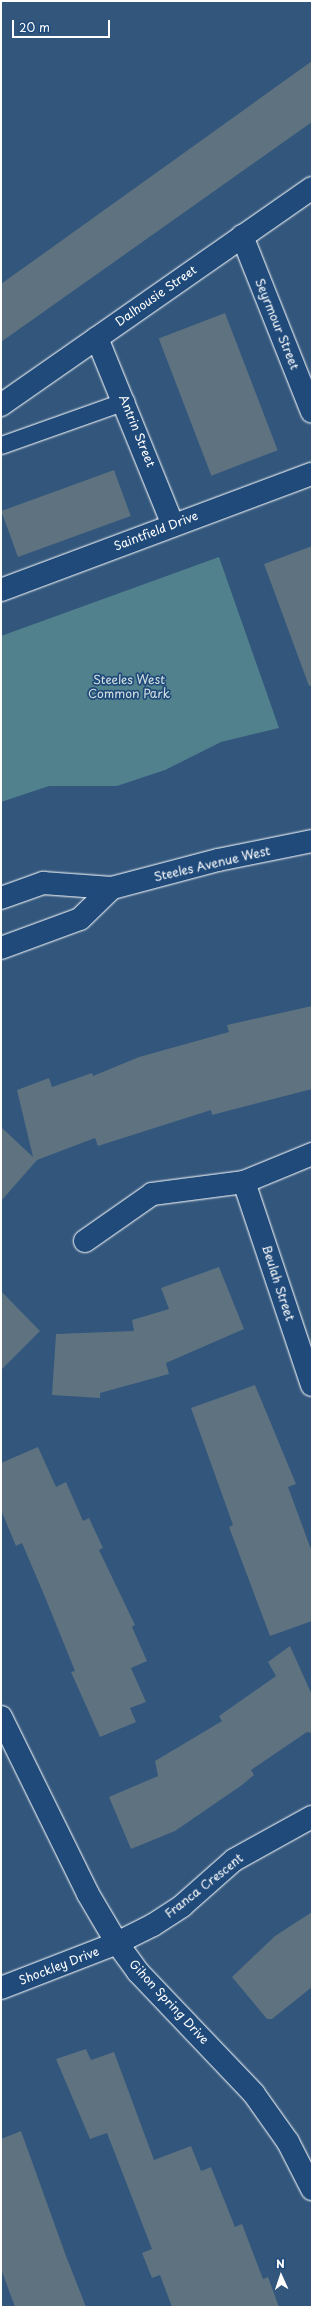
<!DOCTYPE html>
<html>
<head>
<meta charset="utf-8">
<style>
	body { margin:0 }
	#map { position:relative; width:313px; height:2308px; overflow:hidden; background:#32567c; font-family:"Playpen Sans",sans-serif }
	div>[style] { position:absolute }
	.green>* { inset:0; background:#50818c }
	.building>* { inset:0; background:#5e7280; transform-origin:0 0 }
	.roads { filter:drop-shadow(0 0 1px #fff) drop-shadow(0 0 1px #fff) }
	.service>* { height:17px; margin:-8.5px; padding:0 8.5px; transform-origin:8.5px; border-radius:8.5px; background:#1f4a7a }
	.minor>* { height:22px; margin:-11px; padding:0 11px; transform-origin:11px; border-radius:11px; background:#1f4a7a }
	.secondary>* { height:22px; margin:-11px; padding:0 11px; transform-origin:11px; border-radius:11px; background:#1f4a7a }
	span { translate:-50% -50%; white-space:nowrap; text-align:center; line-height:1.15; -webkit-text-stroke:3.5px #1f4a7a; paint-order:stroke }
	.street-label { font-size:12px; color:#fff }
	.park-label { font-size:12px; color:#d3e0e2 }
	.frame { position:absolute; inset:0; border:2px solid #fff; pointer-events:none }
	.north { position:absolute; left:261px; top:2256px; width:40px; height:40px; -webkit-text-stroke:3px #1f4a7a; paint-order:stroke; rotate:357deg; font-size:11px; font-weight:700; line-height:16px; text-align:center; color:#fff }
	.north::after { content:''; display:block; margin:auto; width:14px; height:18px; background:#fff; clip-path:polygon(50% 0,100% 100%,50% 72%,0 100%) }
	.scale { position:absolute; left:12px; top:20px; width:98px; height:18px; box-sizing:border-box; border:2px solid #fff; border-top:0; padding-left:5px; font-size:12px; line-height:14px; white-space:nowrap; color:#fff; -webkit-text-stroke:3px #1f4a7a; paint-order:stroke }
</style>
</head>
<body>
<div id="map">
	<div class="green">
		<div style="clip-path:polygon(219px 557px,279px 728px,221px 742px,165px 770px,117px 786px,49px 786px,1px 802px,1px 636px)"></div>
	</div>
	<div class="building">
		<div style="clip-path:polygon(312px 61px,312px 122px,1px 342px,1px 284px)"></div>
		<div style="left:225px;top:313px;width:147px;height:71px;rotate:69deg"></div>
		<div style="left:114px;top:470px;width:49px;height:120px;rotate:70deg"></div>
		<div style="clip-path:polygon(312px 546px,312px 685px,309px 686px,264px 564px)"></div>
		<div style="clip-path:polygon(312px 1006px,312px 1089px,212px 1115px,211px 1110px,98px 1146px,95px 1138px,37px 1160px,1px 1201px,1px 1127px,33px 1157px,17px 1090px,49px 1078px,52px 1087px,92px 1073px,93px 1076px,139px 1057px,229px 1032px,227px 1025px)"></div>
		<div style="clip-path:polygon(219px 1267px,244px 1329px,166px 1363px,169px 1374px,100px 1393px,100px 1398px,52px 1395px,56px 1334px,134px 1331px,132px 1320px,169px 1309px,161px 1288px)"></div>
		<div style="clip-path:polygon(1px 1291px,40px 1331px,1px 1370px)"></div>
		<div style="clip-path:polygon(255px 1385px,296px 1484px,288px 1487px,312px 1552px,312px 1621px,270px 1636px,229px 1527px,233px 1525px,191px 1408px)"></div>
		<div style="clip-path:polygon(38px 1447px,56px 1487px,66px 1482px,83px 1521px,89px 1518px,103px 1548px,99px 1550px,135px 1625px,132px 1627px,147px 1661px,131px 1668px,146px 1702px,130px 1708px,136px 1722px,100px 1737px,71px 1672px,75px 1671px,45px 1597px,22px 1543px,16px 1546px,1px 1510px,1px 1463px)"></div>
		<div style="clip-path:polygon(290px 1646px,312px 1695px,312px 1733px,307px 1732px,251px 1770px,254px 1775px,242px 1785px,175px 1831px,131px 1849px,109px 1797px,158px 1776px,155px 1761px,222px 1721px,219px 1716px,276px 1676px,268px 1662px)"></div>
		<div style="clip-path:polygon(312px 1912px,312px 1987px,272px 2019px,267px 2019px,232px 1977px,275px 1936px)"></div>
		<div style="clip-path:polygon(86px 2049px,91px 2060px,114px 2052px,154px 2160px,191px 2146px,201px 2171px,211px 2167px,235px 2227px,242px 2224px,263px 2279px,268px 2277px,279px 2307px,172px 2307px,160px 2275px,152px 2278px,142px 2253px,152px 2249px,107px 2133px,90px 2139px,56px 2059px)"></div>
		<div style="clip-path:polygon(21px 2131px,66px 2256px,86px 2307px,15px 2307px,1px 2269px,1px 2139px)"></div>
	</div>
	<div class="roads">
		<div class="service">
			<div style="left:1px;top:445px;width:132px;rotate:-19.5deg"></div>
		</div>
		<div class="minor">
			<div style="left:242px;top:236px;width:189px;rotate:68.3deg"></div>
			<div style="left:97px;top:338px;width:202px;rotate:67.9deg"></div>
			<div style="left:1px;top:405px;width:379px;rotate:-34.9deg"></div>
			<div style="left:1px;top:590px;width:332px;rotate:-20.5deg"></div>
			<div style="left:244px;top:1182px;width:214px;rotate:71.5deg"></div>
			<div style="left:85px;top:1241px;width:82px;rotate:-35deg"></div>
			<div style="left:152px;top:1194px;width:93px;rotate:-7.4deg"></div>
			<div style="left:244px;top:1182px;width:74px;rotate:-22.4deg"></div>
			<div style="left:1px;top:1717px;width:197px;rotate:63.8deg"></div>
			<div style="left:88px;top:1894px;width:57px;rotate:59.4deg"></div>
			<div style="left:117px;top:1943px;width:36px;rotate:54deg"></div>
			<div style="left:138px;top:1972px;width:168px;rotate:46.4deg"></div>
			<div style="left:254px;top:2094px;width:59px;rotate:54.7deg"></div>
			<div style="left:288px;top:2142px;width:53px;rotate:62.9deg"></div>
			<div style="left:1px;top:1988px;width:124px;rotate:-21.2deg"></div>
			<div style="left:117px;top:1943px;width:40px;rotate:-26.6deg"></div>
			<div style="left:153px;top:1925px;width:35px;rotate:-33deg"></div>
			<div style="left:182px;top:1906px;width:69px;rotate:-41.5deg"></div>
			<div style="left:234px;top:1860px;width:89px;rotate:-28.9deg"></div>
		</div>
		<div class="secondary">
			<div style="left:1px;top:898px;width:45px;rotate:-19.7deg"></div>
			<div style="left:43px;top:883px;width:69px;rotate:4.1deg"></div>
			<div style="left:112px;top:888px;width:110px;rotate:-14.8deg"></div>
			<div style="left:218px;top:860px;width:96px;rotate:-11.4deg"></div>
			<div style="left:1px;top:948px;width:84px;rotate:-20.2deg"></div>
			<div style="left:80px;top:919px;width:45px;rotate:-44.1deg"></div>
		</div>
	</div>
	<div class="street-label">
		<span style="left:156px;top:296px;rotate:-35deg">Dalhousie Street</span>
		<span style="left:277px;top:324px;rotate:68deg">Seyrmour Street</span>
		<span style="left:137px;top:431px;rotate:68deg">Antrin Street</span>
		<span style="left:156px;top:531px;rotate:-21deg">Saintfield Drive</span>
		<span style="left:212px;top:864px;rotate:-13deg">Steeles Avenue West</span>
		<span style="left:278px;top:1283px;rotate:72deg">Beulah Street</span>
		<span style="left:204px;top:1886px;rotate:-38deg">Franca Crescent</span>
		<span style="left:59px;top:1966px;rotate:-21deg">Shockley Drive</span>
		<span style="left:169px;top:2002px;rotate:47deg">Gihon Spring Drive</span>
	</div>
	<div class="park-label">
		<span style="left:129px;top:687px">Steeles West<br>Common Park</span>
	</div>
	<div class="frame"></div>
	<div class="north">N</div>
	<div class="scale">20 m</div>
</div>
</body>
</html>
